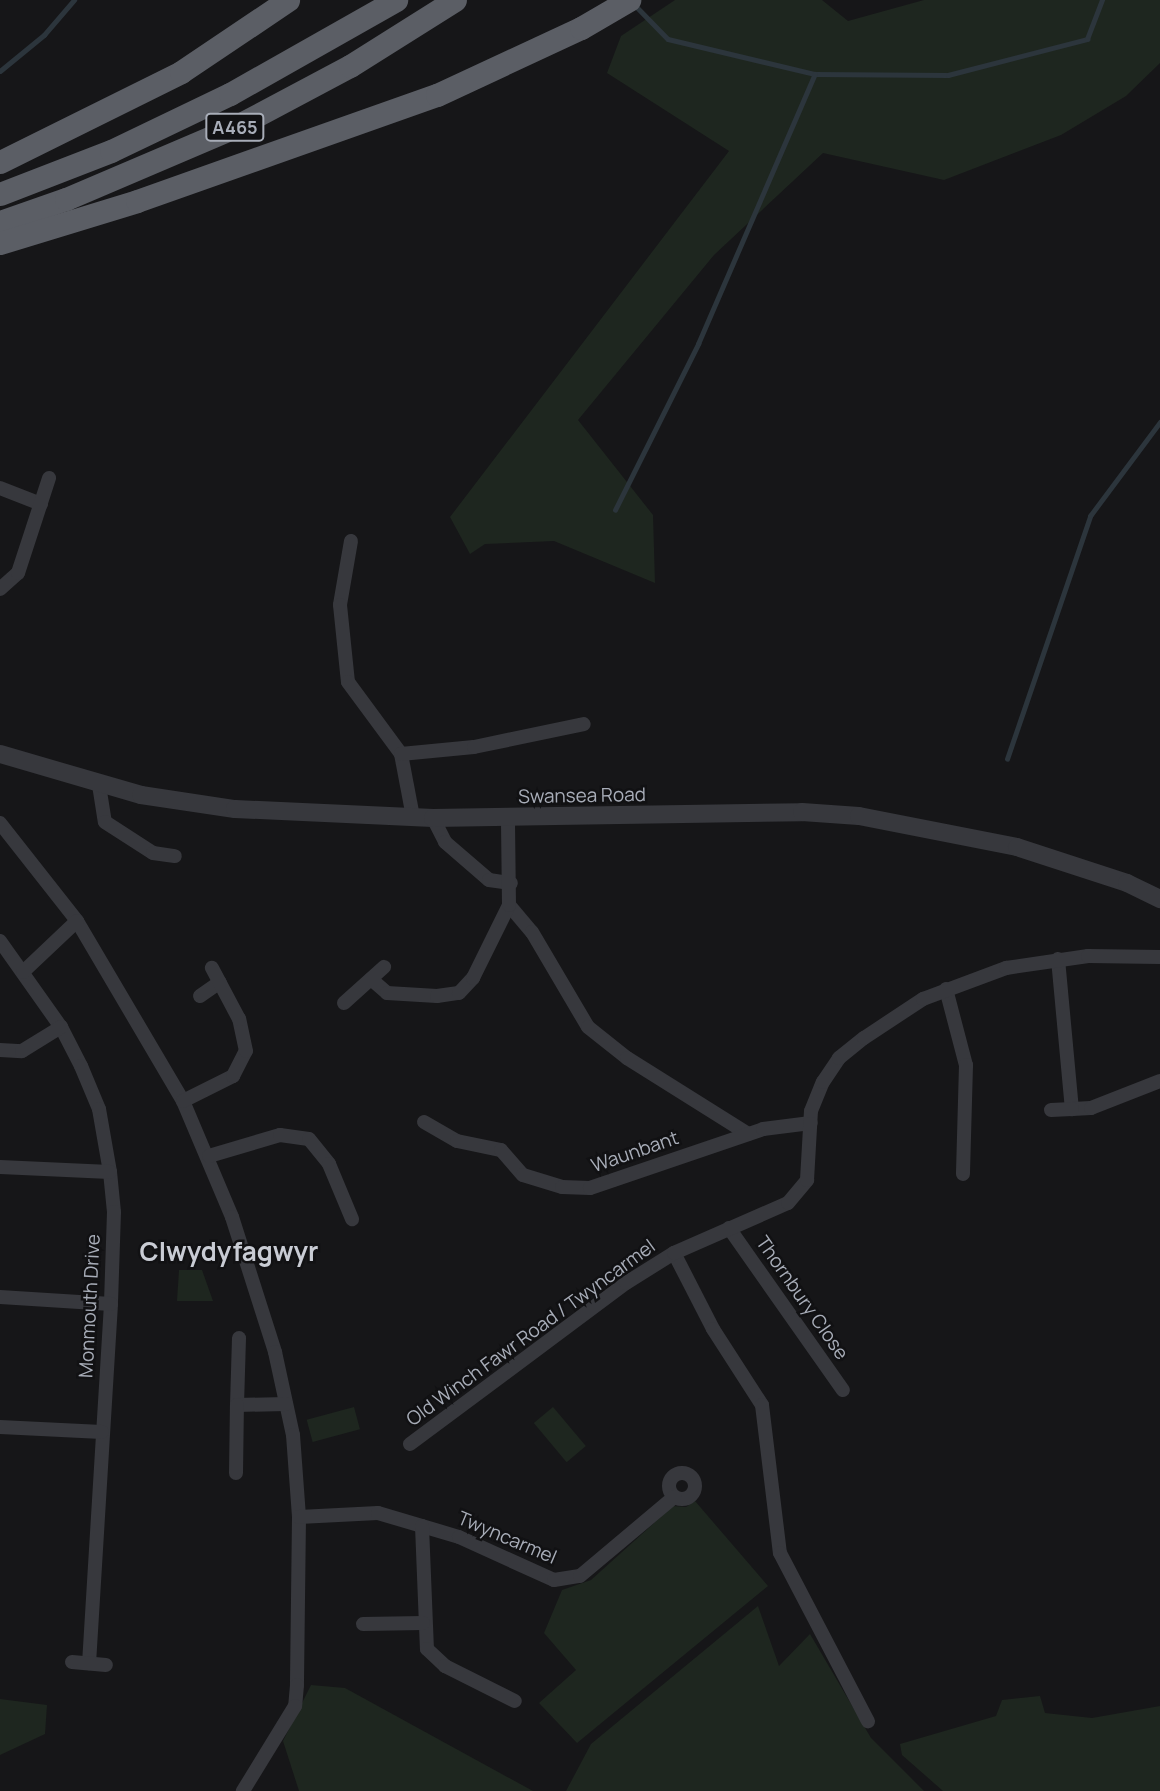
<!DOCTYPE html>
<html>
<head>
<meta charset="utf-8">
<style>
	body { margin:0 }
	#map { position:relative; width:1160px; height:1791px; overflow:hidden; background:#161618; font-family:Manrope,sans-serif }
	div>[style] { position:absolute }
	.green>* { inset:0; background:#1e261f; transform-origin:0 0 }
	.stream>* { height:4.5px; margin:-2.25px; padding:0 2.25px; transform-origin:2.25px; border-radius:2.25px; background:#2c353c }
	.minor>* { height:14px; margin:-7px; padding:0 7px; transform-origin:7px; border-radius:7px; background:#37383d }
	.minor>.ring { margin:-7px; padding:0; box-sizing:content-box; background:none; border:14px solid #37383d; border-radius:50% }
	.tertiary>* { height:18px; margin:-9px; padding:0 9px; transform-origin:9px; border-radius:9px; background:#37383d }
	.trunk>* { height:23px; margin:-11.5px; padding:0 11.5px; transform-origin:11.5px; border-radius:11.5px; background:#5b5e65 }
	span { translate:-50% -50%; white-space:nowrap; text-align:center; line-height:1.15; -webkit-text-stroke:5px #111113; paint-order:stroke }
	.shield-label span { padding:2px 5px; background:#111113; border:2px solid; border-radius:5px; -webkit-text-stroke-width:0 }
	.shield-label { font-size:18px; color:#a8adb8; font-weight:700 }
	.street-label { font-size:19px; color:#a8adb8 }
	.district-label { font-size:26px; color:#c9ccd4; font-weight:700 }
</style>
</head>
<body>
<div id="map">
	<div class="green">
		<div style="clip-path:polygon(675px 0,822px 0,848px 21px,924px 0,1160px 0,1160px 63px,1126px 96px,1061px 135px,944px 180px,823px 153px,714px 255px,578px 420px,653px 515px,655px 583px,554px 541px,485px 544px,470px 554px,450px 517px,729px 151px,607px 73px,621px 36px)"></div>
		<div style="clip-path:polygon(179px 1270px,202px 1270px,213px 1301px,177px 1301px)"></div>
		<div style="left:354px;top:1407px;width:23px;height:49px;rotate:75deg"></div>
		<div style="left:553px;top:1407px;width:51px;height:25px;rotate:50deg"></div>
		<div style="clip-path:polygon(695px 1501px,768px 1586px,577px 1743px,539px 1703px,576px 1670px,544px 1633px,562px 1590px,591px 1580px,673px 1506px,686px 1507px)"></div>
		<div style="clip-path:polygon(758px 1606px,779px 1666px,810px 1634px,871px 1738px,924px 1791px,566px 1791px,591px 1744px)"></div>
		<div style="clip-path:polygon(311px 1685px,345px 1688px,533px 1791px,299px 1791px,283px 1741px)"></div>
		<div style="clip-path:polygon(1040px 1696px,1045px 1713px,1092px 1718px,1160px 1706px,1160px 1791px,943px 1791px,902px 1755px,900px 1744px,996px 1716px,1002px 1700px)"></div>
		<div style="clip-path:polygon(0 1699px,47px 1705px,45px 1734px,0 1755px)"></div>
	</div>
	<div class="stream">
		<div style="left:635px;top:5px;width:47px;rotate:45.9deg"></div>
		<div style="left:668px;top:39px;width:151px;rotate:13.4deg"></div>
		<div style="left:815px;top:74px;width:133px;rotate:0.4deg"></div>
		<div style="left:948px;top:75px;width:144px;rotate:-14.5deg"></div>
		<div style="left:1087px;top:39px;width:42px;rotate:-69deg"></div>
		<div style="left:0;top:71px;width:57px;rotate:-39.3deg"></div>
		<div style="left:44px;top:35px;width:46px;rotate:-49.4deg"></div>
		<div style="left:615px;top:510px;width:186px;rotate:-63.4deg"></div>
		<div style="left:698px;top:344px;width:294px;rotate:-66.6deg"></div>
		<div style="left:1007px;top:759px;width:257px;rotate:-71.1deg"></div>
		<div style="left:1090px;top:516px;width:117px;rotate:-53.3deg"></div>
	</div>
	<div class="minor">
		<div style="left:0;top:488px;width:44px;rotate:21.3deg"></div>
		<div style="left:351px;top:541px;width:65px;rotate:99.8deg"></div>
		<div style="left:340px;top:605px;width:77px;rotate:84.1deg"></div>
		<div style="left:348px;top:682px;width:89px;rotate:53.6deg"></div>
		<div style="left:401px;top:754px;width:64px;rotate:79.2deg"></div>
		<div style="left:0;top:589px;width:24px;rotate:-42deg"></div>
		<div style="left:18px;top:573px;width:100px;rotate:-71.9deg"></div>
		<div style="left:401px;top:754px;width:73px;rotate:-5.5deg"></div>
		<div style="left:474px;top:747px;width:112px;rotate:-11.8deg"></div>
		<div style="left:99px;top:785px;width:37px;rotate:81deg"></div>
		<div style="left:105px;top:822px;width:57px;rotate:32.9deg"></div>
		<div style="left:153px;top:853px;width:22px;rotate:8deg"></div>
		<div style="left:433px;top:818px;width:27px;rotate:63deg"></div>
		<div style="left:445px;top:842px;width:58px;rotate:40.8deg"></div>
		<div style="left:489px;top:880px;width:22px;rotate:8deg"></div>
		<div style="left:0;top:823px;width:125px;rotate:51.8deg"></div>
		<div style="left:77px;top:921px;width:209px;rotate:59.5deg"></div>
		<div style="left:183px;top:1101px;width:126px;rotate:67.1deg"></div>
		<div style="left:232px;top:1217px;width:142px;rotate:72.3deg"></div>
		<div style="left:275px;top:1352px;width:85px;rotate:77.8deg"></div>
		<div style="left:293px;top:1435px;width:82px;rotate:85.8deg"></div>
		<div style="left:299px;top:1517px;width:168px;rotate:90.7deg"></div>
		<div style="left:297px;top:1685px;width:21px;rotate:95deg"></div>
		<div style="left:295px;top:1706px;width:100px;rotate:121.5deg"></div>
		<div style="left:509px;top:905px;width:35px;rotate:50deg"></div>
		<div style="left:532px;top:932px;width:110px;rotate:59.5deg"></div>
		<div style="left:588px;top:1027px;width:50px;rotate:38.5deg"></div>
		<div style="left:627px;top:1058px;width:143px;rotate:32.1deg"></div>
		<div style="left:0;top:941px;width:105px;rotate:54.7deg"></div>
		<div style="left:61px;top:1027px;width:44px;rotate:62.9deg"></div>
		<div style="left:81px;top:1066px;width:47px;rotate:67.3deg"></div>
		<div style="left:99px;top:1109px;width:64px;rotate:80.1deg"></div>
		<div style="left:110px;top:1172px;width:40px;rotate:84.3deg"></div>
		<div style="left:114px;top:1212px;width:92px;rotate:91.9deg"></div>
		<div style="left:111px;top:1304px;width:360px;rotate:93.5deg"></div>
		<div style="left:1058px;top:959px;width:151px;rotate:84.7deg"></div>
		<div style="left:1072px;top:1109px;width:19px;rotate:-3deg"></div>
		<div style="left:1091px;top:1108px;width:74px;rotate:-21.4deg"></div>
		<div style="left:23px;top:972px;width:74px;rotate:-43.4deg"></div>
		<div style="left:371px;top:979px;width:21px;rotate:41deg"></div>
		<div style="left:387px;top:993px;width:50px;rotate:3.4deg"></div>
		<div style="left:437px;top:996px;width:22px;rotate:-8deg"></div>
		<div style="left:459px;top:993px;width:21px;rotate:-47deg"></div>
		<div style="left:473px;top:978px;width:81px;rotate:-63.7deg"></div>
		<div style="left:509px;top:905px;width:87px;rotate:-90.7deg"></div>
		<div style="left:946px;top:989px;width:79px;rotate:75.3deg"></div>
		<div style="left:966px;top:1065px;width:109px;rotate:91.6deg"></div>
		<div style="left:200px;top:996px;width:24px;rotate:-35deg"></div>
		<div style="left:344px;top:1003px;width:54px;rotate:-42deg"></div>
		<div style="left:0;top:1050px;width:22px;rotate:3deg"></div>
		<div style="left:22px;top:1051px;width:46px;rotate:-31.6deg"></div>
		<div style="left:183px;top:1101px;width:56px;rotate:-26.6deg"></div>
		<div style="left:233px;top:1076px;width:28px;rotate:-63deg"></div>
		<div style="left:246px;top:1051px;width:33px;rotate:-102deg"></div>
		<div style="left:239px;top:1019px;width:58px;rotate:-117.9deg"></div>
		<div style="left:1051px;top:1110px;width:21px;rotate:-3deg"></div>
		<div style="left:424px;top:1122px;width:38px;rotate:30deg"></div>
		<div style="left:457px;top:1141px;width:45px;rotate:11.6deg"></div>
		<div style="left:501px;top:1150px;width:33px;rotate:49deg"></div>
		<div style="left:523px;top:1175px;width:41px;rotate:17.1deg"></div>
		<div style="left:562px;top:1187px;width:28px;rotate:2deg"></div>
		<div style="left:590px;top:1188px;width:183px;rotate:-18.8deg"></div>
		<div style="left:763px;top:1129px;width:48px;rotate:-7.1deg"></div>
		<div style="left:209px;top:1156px;width:74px;rotate:-16.5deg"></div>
		<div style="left:280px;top:1135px;width:29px;rotate:8deg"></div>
		<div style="left:309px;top:1139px;width:32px;rotate:51deg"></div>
		<div style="left:329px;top:1164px;width:60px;rotate:67.3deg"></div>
		<div style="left:0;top:1167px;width:110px;rotate:2.6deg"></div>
		<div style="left:729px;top:1228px;width:198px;rotate:54.9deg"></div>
		<div style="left:674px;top:1253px;width:85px;rotate:62.8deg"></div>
		<div style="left:713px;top:1329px;width:90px;rotate:57.2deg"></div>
		<div style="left:762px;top:1405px;width:149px;rotate:83.1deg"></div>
		<div style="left:780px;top:1553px;width:190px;rotate:62.4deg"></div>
		<div style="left:0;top:1297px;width:111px;rotate:3.6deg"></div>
		<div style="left:239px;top:1338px;width:67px;rotate:91.7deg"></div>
		<div style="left:237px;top:1405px;width:49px;rotate:-1.2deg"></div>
		<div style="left:0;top:1427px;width:102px;rotate:2.8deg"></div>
		<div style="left:410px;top:1444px;width:269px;rotate:-36.7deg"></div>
		<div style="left:626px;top:1283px;width:57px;rotate:-32deg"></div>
		<div style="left:674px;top:1253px;width:124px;rotate:-23.7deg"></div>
		<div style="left:788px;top:1203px;width:30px;rotate:-50deg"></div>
		<div style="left:807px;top:1180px;width:69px;rotate:-86.7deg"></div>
		<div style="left:811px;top:1111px;width:31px;rotate:-68deg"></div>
		<div style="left:823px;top:1082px;width:29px;rotate:-56deg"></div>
		<div style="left:839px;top:1058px;width:32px;rotate:-39deg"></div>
		<div style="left:864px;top:1038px;width:71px;rotate:-33.5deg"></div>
		<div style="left:923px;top:999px;width:89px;rotate:-20.5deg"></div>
		<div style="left:1006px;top:968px;width:83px;rotate:-8.3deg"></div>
		<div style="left:1088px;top:956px;width:72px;rotate:0.8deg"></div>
		<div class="ring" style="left:669px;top:1473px;width:12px;height:12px"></div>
		<div style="left:236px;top:1473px;width:68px;rotate:-89.2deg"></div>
		<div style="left:299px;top:1517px;width:79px;rotate:-2.9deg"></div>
		<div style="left:378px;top:1513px;width:84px;rotate:16.5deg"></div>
		<div style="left:459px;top:1537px;width:104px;rotate:24.4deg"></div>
		<div style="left:554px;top:1580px;width:26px;rotate:-9deg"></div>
		<div style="left:580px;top:1576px;width:123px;rotate:-40deg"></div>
		<div style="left:422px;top:1526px;width:123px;rotate:87.7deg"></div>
		<div style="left:427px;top:1649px;width:25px;rotate:43deg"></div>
		<div style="left:445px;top:1666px;width:78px;rotate:26.6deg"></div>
		<div style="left:363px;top:1624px;width:60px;rotate:-1deg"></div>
		<div style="left:72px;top:1662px;width:34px;rotate:5deg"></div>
	</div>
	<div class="tertiary">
		<div style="left:0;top:754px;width:147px;rotate:16.2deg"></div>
		<div style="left:141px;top:795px;width:95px;rotate:8.5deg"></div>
		<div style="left:235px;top:809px;width:198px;rotate:2.6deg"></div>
		<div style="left:433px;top:818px;width:369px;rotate:-0.9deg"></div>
		<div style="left:802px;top:812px;width:57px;rotate:4deg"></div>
		<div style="left:859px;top:816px;width:161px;rotate:11.1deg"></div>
		<div style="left:1017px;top:847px;width:116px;rotate:18.1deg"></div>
		<div style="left:1127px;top:883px;width:37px;rotate:26deg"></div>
	</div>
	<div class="trunk">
		<div style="left:0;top:162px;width:202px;rotate:-26.4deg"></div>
		<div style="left:181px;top:72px;width:129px;rotate:-33.9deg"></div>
		<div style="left:0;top:194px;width:119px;rotate:-21.2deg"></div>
		<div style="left:111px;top:151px;width:132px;rotate:-25.6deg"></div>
		<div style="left:230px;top:94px;width:191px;rotate:-29.5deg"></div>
		<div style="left:0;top:222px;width:70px;rotate:-19.2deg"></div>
		<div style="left:66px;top:199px;width:186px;rotate:-23.1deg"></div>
		<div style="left:237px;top:126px;width:128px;rotate:-28deg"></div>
		<div style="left:350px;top:66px;width:124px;rotate:-32.2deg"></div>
		<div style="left:0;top:243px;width:143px;rotate:-17deg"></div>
		<div style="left:137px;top:201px;width:318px;rotate:-19.5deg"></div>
		<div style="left:437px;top:95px;width:159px;rotate:-25deg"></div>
		<div style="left:581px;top:28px;width:56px;rotate:-30.3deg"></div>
	</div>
	<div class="shield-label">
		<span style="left:235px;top:127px">A465</span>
	</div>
	<div class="street-label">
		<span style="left:582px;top:796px;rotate:-1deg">Swansea Road</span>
		<span style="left:635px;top:1152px;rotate:-19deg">Waunbant</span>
		<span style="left:802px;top:1298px;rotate:55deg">Thornbury Close</span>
		<span style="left:90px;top:1306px;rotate:-87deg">Monmouth Drive</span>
		<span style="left:531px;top:1333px;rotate:-36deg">Old Winch Fawr Road / Twyncarmel</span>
		<span style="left:507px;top:1538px;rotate:23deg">Twyncarmel</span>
	</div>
	<div class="district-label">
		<span style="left:229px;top:1252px">Clwydyfagwyr</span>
	</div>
</div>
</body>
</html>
